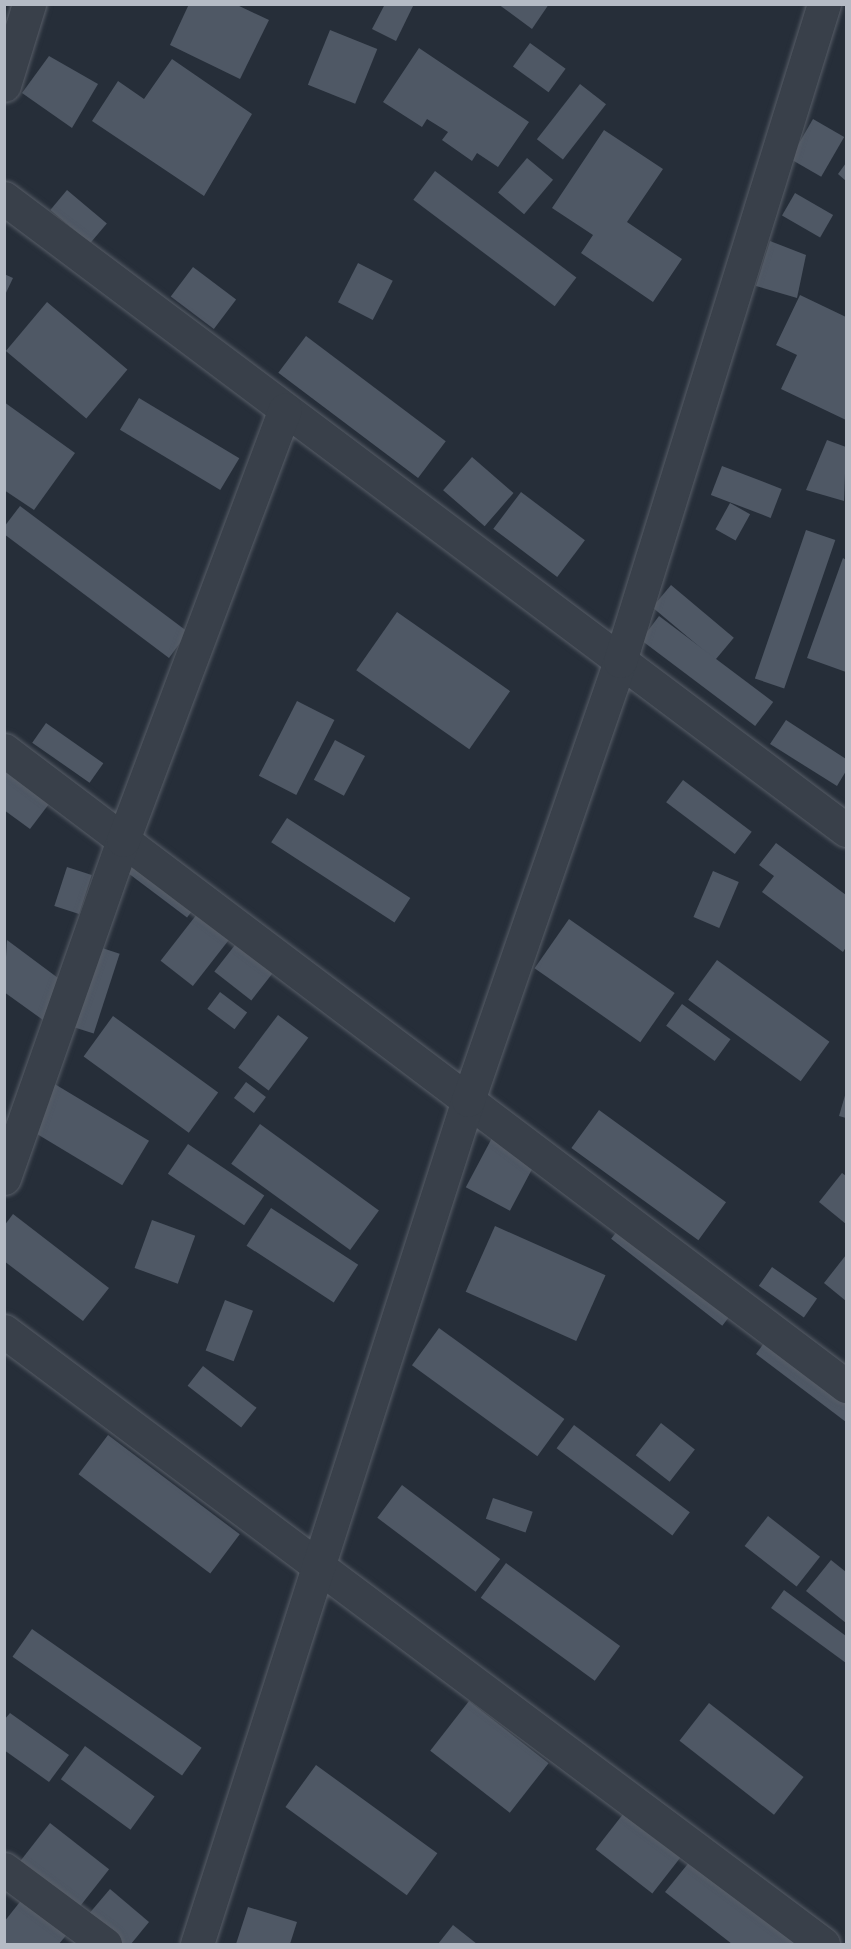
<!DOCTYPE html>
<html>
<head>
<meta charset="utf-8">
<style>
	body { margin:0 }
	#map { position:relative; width:851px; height:1949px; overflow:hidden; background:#262e39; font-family:Overpass,sans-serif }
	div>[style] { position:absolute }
	.building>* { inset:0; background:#4f5865; transform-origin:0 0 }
	.roads { filter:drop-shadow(0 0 2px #585e68) drop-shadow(0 0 2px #585e68) }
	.minor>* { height:33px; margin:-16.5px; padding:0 16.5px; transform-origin:16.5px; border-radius:16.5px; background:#39404a }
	span { translate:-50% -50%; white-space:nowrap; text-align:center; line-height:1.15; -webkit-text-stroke:4.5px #1f252f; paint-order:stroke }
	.frame { position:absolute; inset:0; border:6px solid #b5bbc5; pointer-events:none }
</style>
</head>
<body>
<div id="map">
	<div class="building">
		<div style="clip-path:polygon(189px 4px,235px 4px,269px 20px,240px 79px,170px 45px)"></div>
		<div style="clip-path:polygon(385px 4px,414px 4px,396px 41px,372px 29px)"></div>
		<div style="clip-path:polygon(498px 4px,549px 4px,532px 29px)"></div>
		<div style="left:330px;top:30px;width:51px;height:59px;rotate:22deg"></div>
		<div style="left:530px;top:43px;width:44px;height:29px;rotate:36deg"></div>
		<div style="clip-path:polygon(419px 48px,529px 122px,498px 167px,477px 153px,472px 161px,442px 140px,448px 132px,427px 119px,422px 127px,383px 102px)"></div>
		<div style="clip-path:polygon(49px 56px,98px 84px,72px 128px,22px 93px)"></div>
		<div style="clip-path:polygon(172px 59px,252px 114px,204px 196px,92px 121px,118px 81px,144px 99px)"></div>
		<div style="left:580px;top:84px;width:33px;height:70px;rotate:38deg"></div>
		<div style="left:813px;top:119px;width:36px;height:46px;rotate:30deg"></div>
		<div style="clip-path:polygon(604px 130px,663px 169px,627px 222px,682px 259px,653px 302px,581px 253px,593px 235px,552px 208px)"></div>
		<div style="left:527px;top:158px;width:34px;height:45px;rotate:40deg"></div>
		<div style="clip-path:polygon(846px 163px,846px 181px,838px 174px)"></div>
		<div style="left:435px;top:171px;width:177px;height:36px;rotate:37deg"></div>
		<div style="left:67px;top:190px;width:52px;height:26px;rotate:40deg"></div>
		<div style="left:795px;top:193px;width:44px;height:26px;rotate:30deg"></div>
		<div style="clip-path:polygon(770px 241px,806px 255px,797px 298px,756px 286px)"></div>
		<div style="left:358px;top:263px;width:39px;height:44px;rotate:27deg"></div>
		<div style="left:193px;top:267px;width:54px;height:37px;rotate:37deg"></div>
		<div style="clip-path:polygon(4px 274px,13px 278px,4px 297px)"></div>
		<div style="clip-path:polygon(800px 295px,846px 317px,846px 420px,781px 389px,797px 355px,776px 345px)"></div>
		<div style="left:47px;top:302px;width:105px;height:64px;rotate:40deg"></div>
		<div style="left:306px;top:336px;width:175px;height:46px;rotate:37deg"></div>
		<div style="left:139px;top:398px;width:117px;height:37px;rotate:31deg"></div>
		<div style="clip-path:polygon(4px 402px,75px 453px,34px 510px,4px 490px)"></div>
		<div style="clip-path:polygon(827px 440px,846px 447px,844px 501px,806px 490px)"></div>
		<div style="left:472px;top:457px;width:55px;height:44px;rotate:41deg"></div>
		<div style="left:722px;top:466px;width:64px;height:31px;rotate:21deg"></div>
		<div style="left:521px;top:492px;width:80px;height:46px;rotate:37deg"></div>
		<div style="left:730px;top:503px;width:23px;height:30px;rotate:29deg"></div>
		<div style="clip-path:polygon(20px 506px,188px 632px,169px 658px,4px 534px,4px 527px)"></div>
		<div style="left:806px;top:530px;width:31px;height:157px;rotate:19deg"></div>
		<div style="clip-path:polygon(843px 558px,846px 560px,846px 672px,807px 658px)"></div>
		<div style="left:671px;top:585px;width:82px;height:29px;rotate:40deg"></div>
		<div style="left:397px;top:612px;width:138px;height:71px;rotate:35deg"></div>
		<div style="left:659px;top:616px;width:143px;height:30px;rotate:37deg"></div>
		<div style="left:297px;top:701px;width:42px;height:84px;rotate:27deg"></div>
		<div style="clip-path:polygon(786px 720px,846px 759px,846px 771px,837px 786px,770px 744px)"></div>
		<div style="left:46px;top:723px;width:70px;height:24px;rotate:35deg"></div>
		<div style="left:335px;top:740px;width:34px;height:45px;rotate:28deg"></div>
		<div style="clip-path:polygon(4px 759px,55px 796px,30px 829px,4px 810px)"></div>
		<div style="left:683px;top:780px;width:86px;height:28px;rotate:37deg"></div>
		<div style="left:287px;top:818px;width:147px;height:29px;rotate:33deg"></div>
		<div style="clip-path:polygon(776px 843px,846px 895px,846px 947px,843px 952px,762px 892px,774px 876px,759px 865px)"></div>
		<div style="left:138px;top:848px;width:81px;height:26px;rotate:37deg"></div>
		<div style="left:67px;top:867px;width:26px;height:41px;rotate:18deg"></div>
		<div style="left:713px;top:871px;width:28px;height:50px;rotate:23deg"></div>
		<div style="left:208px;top:900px;width:41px;height:77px;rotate:38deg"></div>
		<div style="left:569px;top:919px;width:129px;height:60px;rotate:35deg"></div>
		<div style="left:242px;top:936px;width:47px;height:45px;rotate:38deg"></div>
		<div style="clip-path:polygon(7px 940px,58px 978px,43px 1020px,4px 992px)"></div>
		<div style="left:93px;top:945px;width:28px;height:84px;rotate:18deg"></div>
		<div style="left:717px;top:960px;width:139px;height:49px;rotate:36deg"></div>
		<div style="left:220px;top:992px;width:34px;height:21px;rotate:37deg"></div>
		<div style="left:682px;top:1004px;width:60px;height:27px;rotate:36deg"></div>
		<div style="left:278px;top:1015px;width:38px;height:66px;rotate:37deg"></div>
		<div style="left:113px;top:1016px;width:130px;height:50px;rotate:36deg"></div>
		<div style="left:246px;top:1082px;width:25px;height:20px;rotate:37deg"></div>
		<div style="left:53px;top:1083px;width:112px;height:52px;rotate:31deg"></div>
		<div style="clip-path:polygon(846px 1092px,846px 1118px,839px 1116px)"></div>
		<div style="left:599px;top:1110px;width:157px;height:47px;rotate:36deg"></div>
		<div style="left:501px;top:1121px;width:50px;height:75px;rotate:28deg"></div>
		<div style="left:260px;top:1124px;width:147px;height:49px;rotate:36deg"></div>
		<div style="left:188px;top:1144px;width:92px;height:36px;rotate:34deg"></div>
		<div style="clip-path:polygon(842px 1173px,846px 1176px,846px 1224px,819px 1202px)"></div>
		<div style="left:271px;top:1208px;width:104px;height:45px;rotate:33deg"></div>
		<div style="clip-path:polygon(13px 1214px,109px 1288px,83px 1321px,4px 1261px,4px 1226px)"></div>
		<div style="left:629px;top:1216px;width:141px;height:29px;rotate:38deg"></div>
		<div style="left:152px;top:1220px;width:46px;height:51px;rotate:20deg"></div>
		<div style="left:495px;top:1226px;width:121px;height:72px;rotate:24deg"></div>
		<div style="clip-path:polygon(846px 1255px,846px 1301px,824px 1283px)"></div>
		<div style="left:772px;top:1267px;width:55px;height:23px;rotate:35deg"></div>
		<div style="left:225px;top:1300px;width:30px;height:54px;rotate:21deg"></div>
		<div style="left:439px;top:1328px;width:155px;height:46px;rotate:36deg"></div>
		<div style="clip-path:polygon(774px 1329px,846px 1383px,846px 1422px,756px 1354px)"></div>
		<div style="left:203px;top:1366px;width:68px;height:25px;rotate:38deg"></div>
		<div style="left:661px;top:1423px;width:43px;height:41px;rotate:38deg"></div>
		<div style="left:574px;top:1425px;width:145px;height:29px;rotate:37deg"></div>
		<div style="left:108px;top:1435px;width:165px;height:49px;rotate:37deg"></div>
		<div style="left:402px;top:1485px;width:123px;height:41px;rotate:37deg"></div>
		<div style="left:493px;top:1498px;width:42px;height:22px;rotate:19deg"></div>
		<div style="left:768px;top:1516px;width:66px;height:38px;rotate:38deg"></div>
		<div style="clip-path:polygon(831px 1560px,846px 1572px,846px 1623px,806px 1591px)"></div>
		<div style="left:506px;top:1563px;width:141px;height:43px;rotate:36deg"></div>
		<div style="clip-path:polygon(784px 1590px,846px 1636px,846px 1663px,771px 1608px)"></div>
		<div style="left:32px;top:1629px;width:207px;height:34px;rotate:35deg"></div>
		<div style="left:469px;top:1701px;width:101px;height:63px;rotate:38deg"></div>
		<div style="left:709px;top:1703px;width:120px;height:48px;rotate:38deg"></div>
		<div style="clip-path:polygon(10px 1713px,69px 1755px,49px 1782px,4px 1750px,4px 1720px)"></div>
		<div style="left:85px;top:1746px;width:86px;height:41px;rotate:36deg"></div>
		<div style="left:316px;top:1765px;width:150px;height:52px;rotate:36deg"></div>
		<div style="left:627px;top:1809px;width:72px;height:51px;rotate:38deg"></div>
		<div style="left:50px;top:1823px;width:75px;height:51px;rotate:38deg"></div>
		<div style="clip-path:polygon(691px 1860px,799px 1944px,732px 1944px,665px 1892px)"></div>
		<div style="clip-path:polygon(110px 1889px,149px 1922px,131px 1944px,109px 1944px,82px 1922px)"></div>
		<div style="clip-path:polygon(23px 1898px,68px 1933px,59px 1944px,4px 1944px,4px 1922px)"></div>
		<div style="clip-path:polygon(248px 1907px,297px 1922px,290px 1944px,236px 1944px)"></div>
		<div style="clip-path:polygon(453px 1925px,477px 1944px,438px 1944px)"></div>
	</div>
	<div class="roads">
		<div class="minor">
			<div style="left:4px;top:85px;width:85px;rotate:-72.8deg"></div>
			<div style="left:4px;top:198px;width:1053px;rotate:36.89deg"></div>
			<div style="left:4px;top:750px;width:1055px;rotate:37.07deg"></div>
			<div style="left:4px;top:1178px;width:358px;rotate:-70.6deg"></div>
			<div style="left:123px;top:840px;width:460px;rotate:-69.4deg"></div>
			<div style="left:4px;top:1331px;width:1023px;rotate:36.81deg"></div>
			<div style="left:4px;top:1869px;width:126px;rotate:36.6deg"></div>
			<div style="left:197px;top:1944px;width:886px;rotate:-72.2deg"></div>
			<div style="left:468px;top:1100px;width:465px;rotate:-70.9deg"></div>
			<div style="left:620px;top:661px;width:688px;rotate:-72.75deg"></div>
		</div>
	</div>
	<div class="frame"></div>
</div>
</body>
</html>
